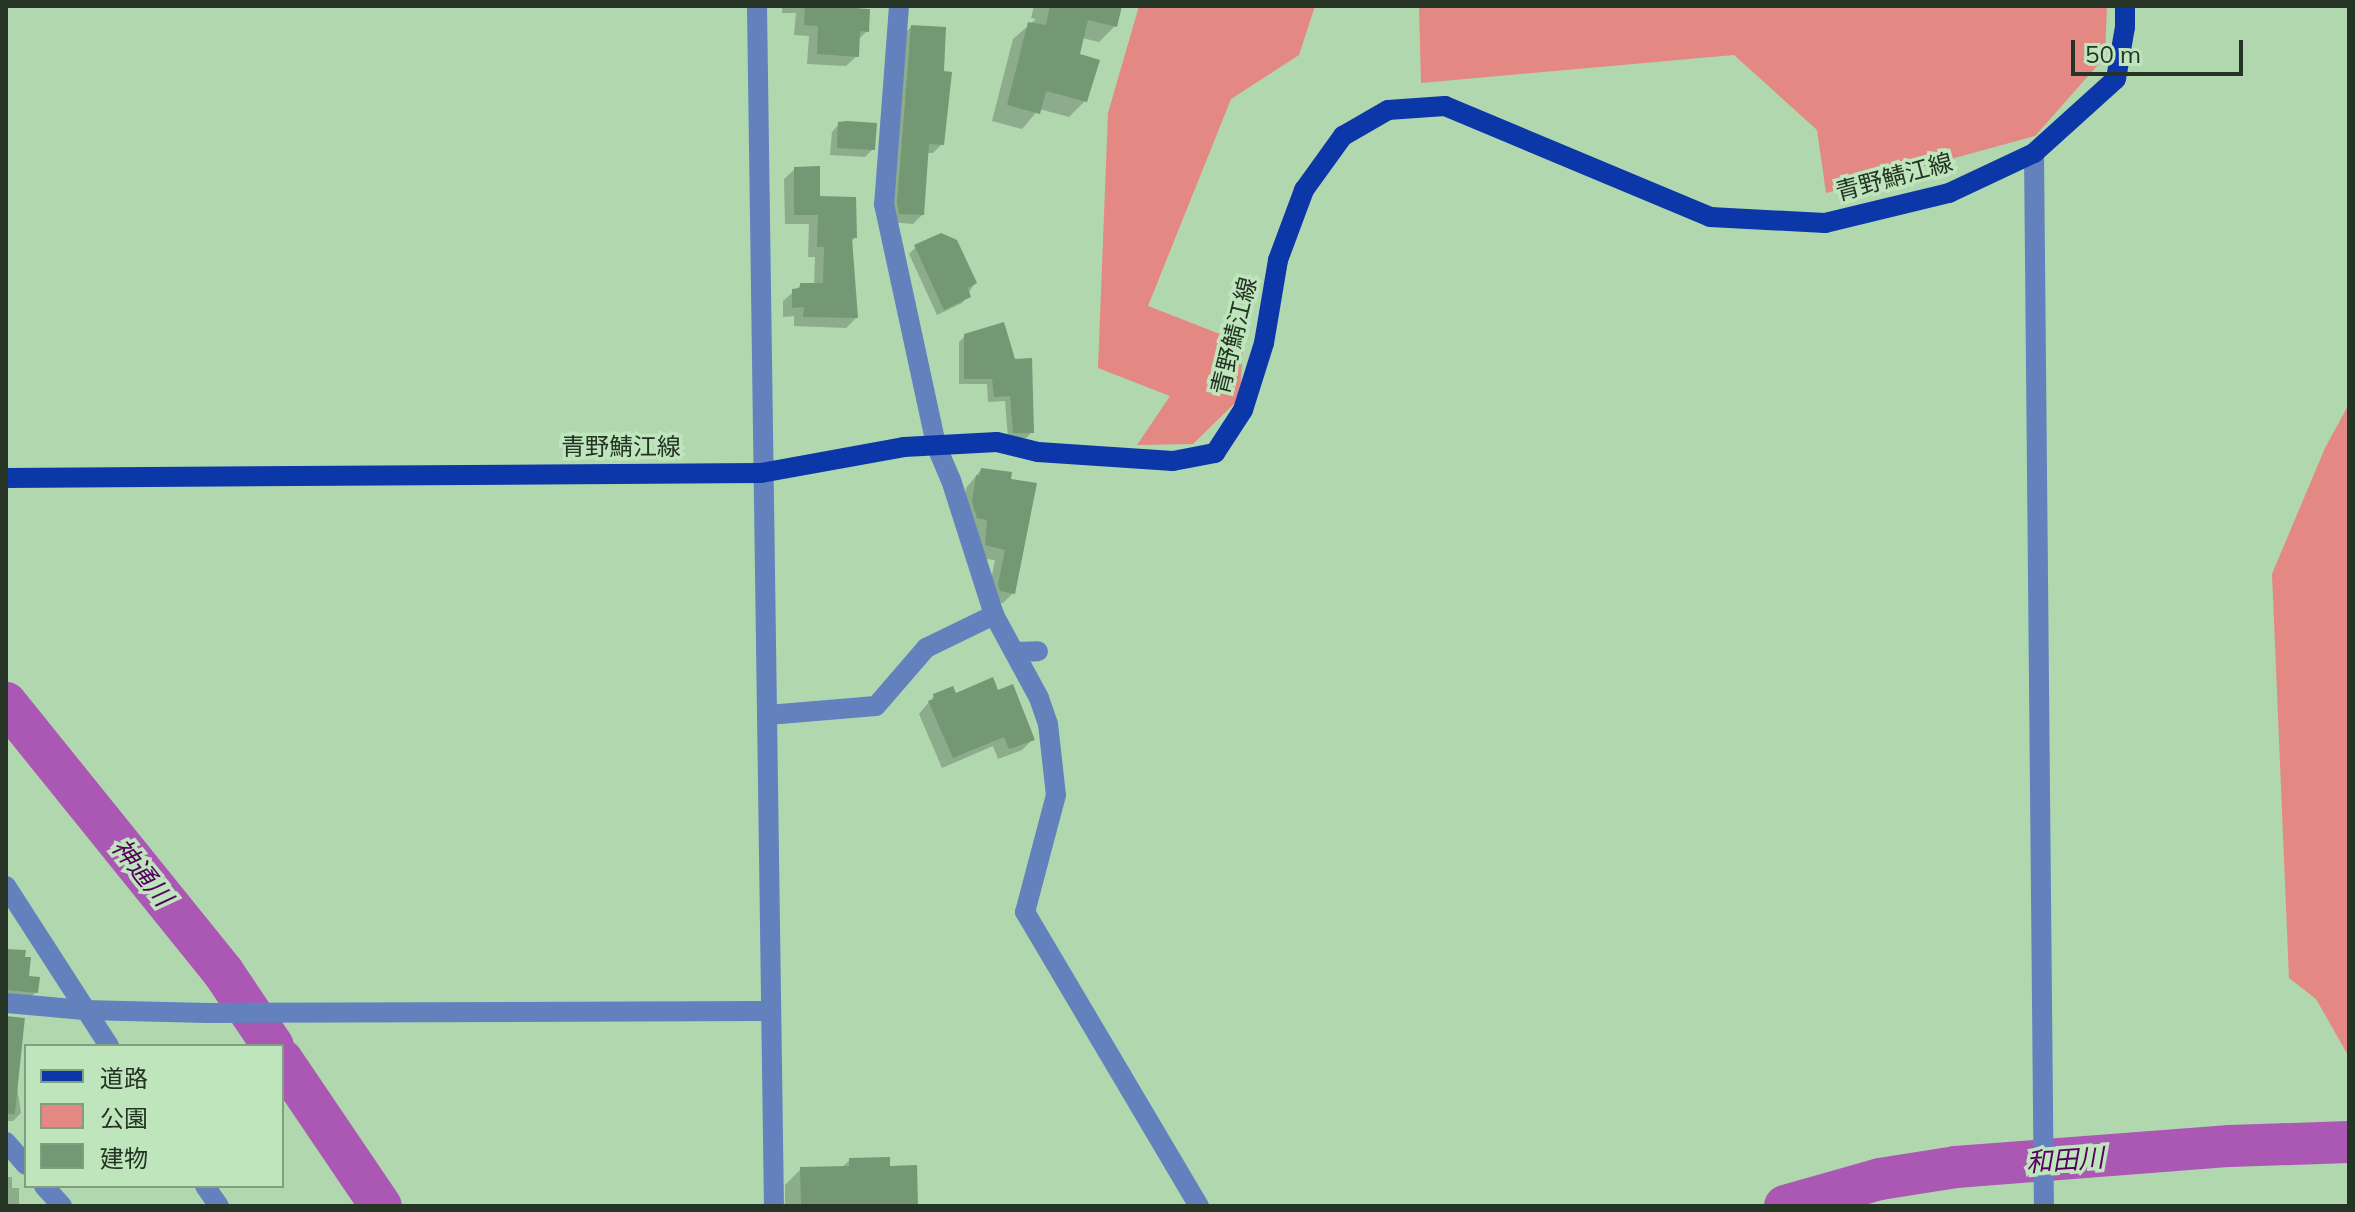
<!DOCTYPE html>
<html>
<head>
<meta charset="utf-8">
<style>
	body { margin:0 }
	#map { position:relative; width:2355px; height:1212px; overflow:hidden; background:#b1d7af; font-family:Mulish,"Noto Sans JP",sans-serif }
	div>[style] { position:absolute }
	.green>* { inset:0; background:#e48883 }
	.shadow>* { inset:0; background:#0003 }
	.river>* { height:42px; margin:-21px; padding:0 21px; transform-origin:21px; border-radius:21px; background:#ab58b4 }
	.building>* { inset:0; background:#749873; transform-origin:0 0 }
	.minor>* { height:20px; margin:-10px; padding:0 10px; transform-origin:10px; border-radius:10px; background:#6381bd }
	.major>* { height:20px; margin:-10px; padding:0 10px; transform-origin:10px; border-radius:10px; background:#0c37a8 }
	span { translate:-50% -50%; white-space:nowrap; text-align:center; line-height:1.15; -webkit-text-stroke:7px #bee5bc; paint-order:stroke }
	.street-label { font-size:24px; color:#253424 }
	.water-label { font-size:26px; color:#55005e; font-style:italic }
	.frame { position:absolute; inset:0; border:8px solid #253424; pointer-events:none }
	.legend { position:absolute; left:24px; top:1044px; width:260px; height:144px; box-sizing:border-box; background:#bee5bc; border:2px solid #819e7f; margin:0; padding:10px 14px; list-style:none; font-size:24px; color:#253424 }
	.legend li { display:flex; align-items:center; gap:16px; height:40px }
	.legend b { width:40px; border:2px solid #819e7f }
	.scale { position:absolute; left:2071px; top:40px; width:172px; height:36px; box-sizing:border-box; border:4px solid #253424; border-top:0; padding-left:10px; font-size:24px; line-height:28px; white-space:nowrap; color:#253424; -webkit-text-stroke:6px #bee5bc; paint-order:stroke }
</style>
</head>
<body>
<div id="map">
	<div class="green">
		<div style="clip-path:polygon(1139px 6px,1315px 6px,1299px 55px,1231px 99px,1148px 306px,1243px 343px,1240px 398px,1193px 444px,1137px 445px,1170px 396px,1098px 368px,1108px 113px)"></div>
		<div style="clip-path:polygon(1419px 6px,2107px 6px,2105px 57px,2035px 136px,1826px 193px,1817px 130px,1734px 55px,1421px 83px)"></div>
		<div style="clip-path:polygon(2349px 404px,2349px 1057px,2316px 999px,2289px 978px,2272px 574px,2325px 448px)"></div>
	</div>
	<div class="shadow">
		<div style="clip-path:polygon(782px 6px,849px 6px,868px 10px,867px 31px,858px 40px,857px 56px,846px 66px,807px 64px,809px 36px,794px 35px,796px 13px,782px 13px)"></div>
		<div style="clip-path:polygon(1034px 6px,1121px 6px,1115px 26px,1099px 42px,1082px 38px,1078px 56px,1085px 101px,1069px 117px,1039px 109px,1022px 129px,992px 121px,1013px 39px,1036px 19px,1031px 18px)"></div>
		<div style="clip-path:polygon(911px 27px,942px 144px,933px 153px,926px 153px,922px 215px,913px 224px,891px 222px,902px 36px)"></div>
		<div style="clip-path:polygon(839px 124px,873px 149px,865px 157px,830px 155px,832px 132px)"></div>
		<div style="clip-path:polygon(795px 169px,855px 238px,850px 242px,856px 318px,846px 328px,794px 326px,794px 316px,783px 317px,783px 301px,801px 285px,814px 285px,815px 257px,808px 257px,809px 224px,785px 224px,784px 179px)"></div>
		<div style="clip-path:polygon(916px 247px,975px 283px,962px 303px,937px 315px,909px 254px)"></div>
		<div style="clip-path:polygon(1002px 324px,1032px 432px,1026px 438px,1008px 438px,1005px 401px,988px 402px,987px 384px,959px 384px,959px 342px,965px 336px)"></div>
		<div style="clip-path:polygon(981px 470px,1010px 474px,1013px 593px,1003px 603px,990px 601px,988px 595px,995px 560px,977px 558px,978px 530px,967px 528px,962px 513px,966px 488px)"></div>
		<div style="clip-path:polygon(934px 696px,955px 696px,1033px 739px,1022px 750px,998px 759px,993px 746px,942px 768px,919px 714px)"></div>
		<div style="clip-path:polygon(6px 951px,36px 992px,28px 1000px,6px 999px)"></div>
		<div style="clip-path:polygon(6px 1017px,21px 1113px,13px 1121px,6px 1121px)"></div>
		<div style="clip-path:polygon(850px 1160px,888px 1168px,916px 1206px,785px 1206px,785px 1185px,801px 1169px,841px 1168px)"></div>
		<div style="clip-path:polygon(6px 1177px,12px 1177px,12px 1188px,19px 1188px,19px 1206px,6px 1206px)"></div>
	</div>
	<div class="river">
		<div style="left:6px;top:703px;width:346px;rotate:51.1deg"></div>
		<div style="left:223px;top:972px;width:89px;rotate:56deg"></div>
		<div style="left:282px;top:1060px;width:176px;rotate:55.9deg"></div>
		<div style="left:1785px;top:1206px;width:99px;rotate:-15.9deg"></div>
		<div style="left:1880px;top:1179px;width:77px;rotate:-9deg"></div>
		<div style="left:1956px;top:1167px;width:275px;rotate:-4.4deg"></div>
		<div style="left:2230px;top:1146px;width:119px;rotate:-1.9deg"></div>
	</div>
	<div class="building">
		<div style="clip-path:polygon(805px 6px,870px 9px,869px 32px,860px 31px,859px 57px,817px 54px,818px 26px,804px 25px)"></div>
		<div style="clip-path:polygon(1050px 6px,1122px 6px,1117px 27px,1088px 20px,1080px 54px,1100px 60px,1087px 102px,1046px 91px,1040px 114px,1007px 105px,1028px 22px,1046px 25px)"></div>
		<div style="clip-path:polygon(911px 25px,946px 27px,944px 71px,952px 72px,944px 145px,929px 144px,924px 215px,899px 214px,897px 203px)"></div>
		<div style="clip-path:polygon(847px 121px,877px 123px,875px 150px,837px 148px,838px 122px)"></div>
		<div style="clip-path:polygon(820px 166px,820px 196px,856px 197px,857px 238px,852px 238px,858px 318px,803px 317px,804px 307px,792px 308px,792px 289px,800px 288px,800px 283px,823px 283px,824px 247px,817px 247px,818px 215px,794px 215px,794px 167px)"></div>
		<div style="clip-path:polygon(941px 233px,957px 240px,977px 283px,968px 288px,971px 297px,944px 310px,914px 245px)"></div>
		<div style="clip-path:polygon(1004px 322px,1015px 359px,1032px 358px,1034px 433px,1013px 433px,1010px 396px,994px 397px,992px 379px,964px 379px,964px 334px)"></div>
		<div style="clip-path:polygon(981px 468px,1012px 472px,1011px 479px,1037px 483px,1015px 594px,1000px 591px,998px 584px,1005px 550px,985px 545px,987px 520px,977px 518px,972px 502px,976px 475px,979px 476px)"></div>
		<div style="clip-path:polygon(993px 677px,998px 690px,1013px 684px,1035px 740px,1009px 749px,1004px 737px,953px 758px,928px 701px,934px 699px,933px 694px,953px 686px,956px 693px)"></div>
		<div style="clip-path:polygon(6px 949px,26px 950px,25px 957px,31px 957px,29px 976px,40px 977px,38px 993px,6px 990px)"></div>
		<div style="left:6px;top:1016px;width:19px;height:97px;rotate:6deg"></div>
		<div style="clip-path:polygon(890px 1157px,890px 1166px,917px 1165px,918px 1206px,801px 1206px,800px 1167px,849px 1166px,849px 1158px)"></div>
	</div>
	<div class="minor">
		<div style="left:757px;top:6px;width:1200px;rotate:89.19deg"></div>
		<div style="left:899px;top:6px;width:199px;rotate:94.3deg"></div>
		<div style="left:884px;top:204px;width:247px;rotate:77.8deg"></div>
		<div style="left:936px;top:445px;width:38px;rotate:67deg"></div>
		<div style="left:951px;top:480px;width:142px;rotate:72.3deg"></div>
		<div style="left:994px;top:615px;width:94px;rotate:61.5deg"></div>
		<div style="left:1039px;top:698px;width:28px;rotate:71deg"></div>
		<div style="left:1048px;top:724px;width:71px;rotate:83.6deg"></div>
		<div style="left:1056px;top:795px;width:121px;rotate:104.8deg"></div>
		<div style="left:1025px;top:912px;width:342px;rotate:59.4deg"></div>
		<div style="left:2034px;top:153px;width:1053px;rotate:89.46deg"></div>
		<div style="left:1015px;top:652px;width:23px;rotate:-2deg"></div>
		<div style="left:768px;top:715px;width:108px;rotate:-4.8deg"></div>
		<div style="left:876px;top:706px;width:77px;rotate:-49.2deg"></div>
		<div style="left:926px;top:648px;width:76px;rotate:-25.9deg"></div>
		<div style="left:6px;top:886px;width:190px;rotate:57.2deg"></div>
		<div style="left:6px;top:1003px;width:78px;rotate:5.1deg"></div>
		<div style="left:84px;top:1010px;width:124px;rotate:1.4deg"></div>
		<div style="left:208px;top:1013px;width:562px;rotate:-0.2deg"></div>
		<div style="left:6px;top:1142px;width:30px;rotate:49deg"></div>
		<div style="left:44px;top:1186px;width:27px;rotate:48deg"></div>
		<div style="left:205px;top:1186px;width:24px;rotate:55deg"></div>
	</div>
	<div class="major">
		<div style="left:6px;top:478px;width:755px;rotate:-0.38deg"></div>
		<div style="left:761px;top:473px;width:145px;rotate:-10.3deg"></div>
		<div style="left:904px;top:447px;width:93px;rotate:-3.1deg"></div>
		<div style="left:997px;top:442px;width:42px;rotate:13.7deg"></div>
		<div style="left:1038px;top:452px;width:135px;rotate:3.8deg"></div>
		<div style="left:1173px;top:461px;width:43px;rotate:-10.8deg"></div>
		<div style="left:1215px;top:453px;width:51px;rotate:-56.9deg"></div>
		<div style="left:1243px;top:410px;width:70px;rotate:-72.6deg"></div>
		<div style="left:1264px;top:343px;width:84px;rotate:-80.4deg"></div>
		<div style="left:1278px;top:260px;width:75px;rotate:-69.6deg"></div>
		<div style="left:1304px;top:190px;width:67px;rotate:-54.2deg"></div>
		<div style="left:1343px;top:136px;width:52px;rotate:-30deg"></div>
		<div style="left:1388px;top:110px;width:57px;rotate:-4deg"></div>
		<div style="left:1445px;top:106px;width:287px;rotate:22.7deg"></div>
		<div style="left:1710px;top:217px;width:115px;rotate:3deg"></div>
		<div style="left:1825px;top:223px;width:128px;rotate:-13.6deg"></div>
		<div style="left:1949px;top:193px;width:94px;rotate:-25.2deg"></div>
		<div style="left:2034px;top:153px;width:110px;rotate:-42.1deg"></div>
		<div style="left:2116px;top:79px;width:53px;rotate:-80.2deg"></div>
		<div style="left:2125px;top:27px;width:21px;rotate:-90deg"></div>
	</div>
	<div class="street-label">
		<span style="left:1894px;top:177px;rotate:-15deg">青野鯖江線</span>
		<span style="left:1234px;top:336px;rotate:-76deg">青野鯖江線</span>
		<span style="left:621px;top:447px">青野鯖江線</span>
	</div>
	<div class="water-label">
		<span style="left:142px;top:872px;rotate:51deg">神通川</span>
		<span style="left:2065px;top:1160px;rotate:-4deg">和田川</span>
	</div>
	<div class="frame"></div>
	<ul class="legend">
	<li><b style="height:10px;background:#0c37a8"></b>道路</li>
	<li><b style="height:22px;background:#e48883"></b>公園</li>
	<li><b style="height:22px;background:#749873"></b>建物</li>
	</ul>
	<div class="scale">50 m</div>
</div>
</body>
</html>
